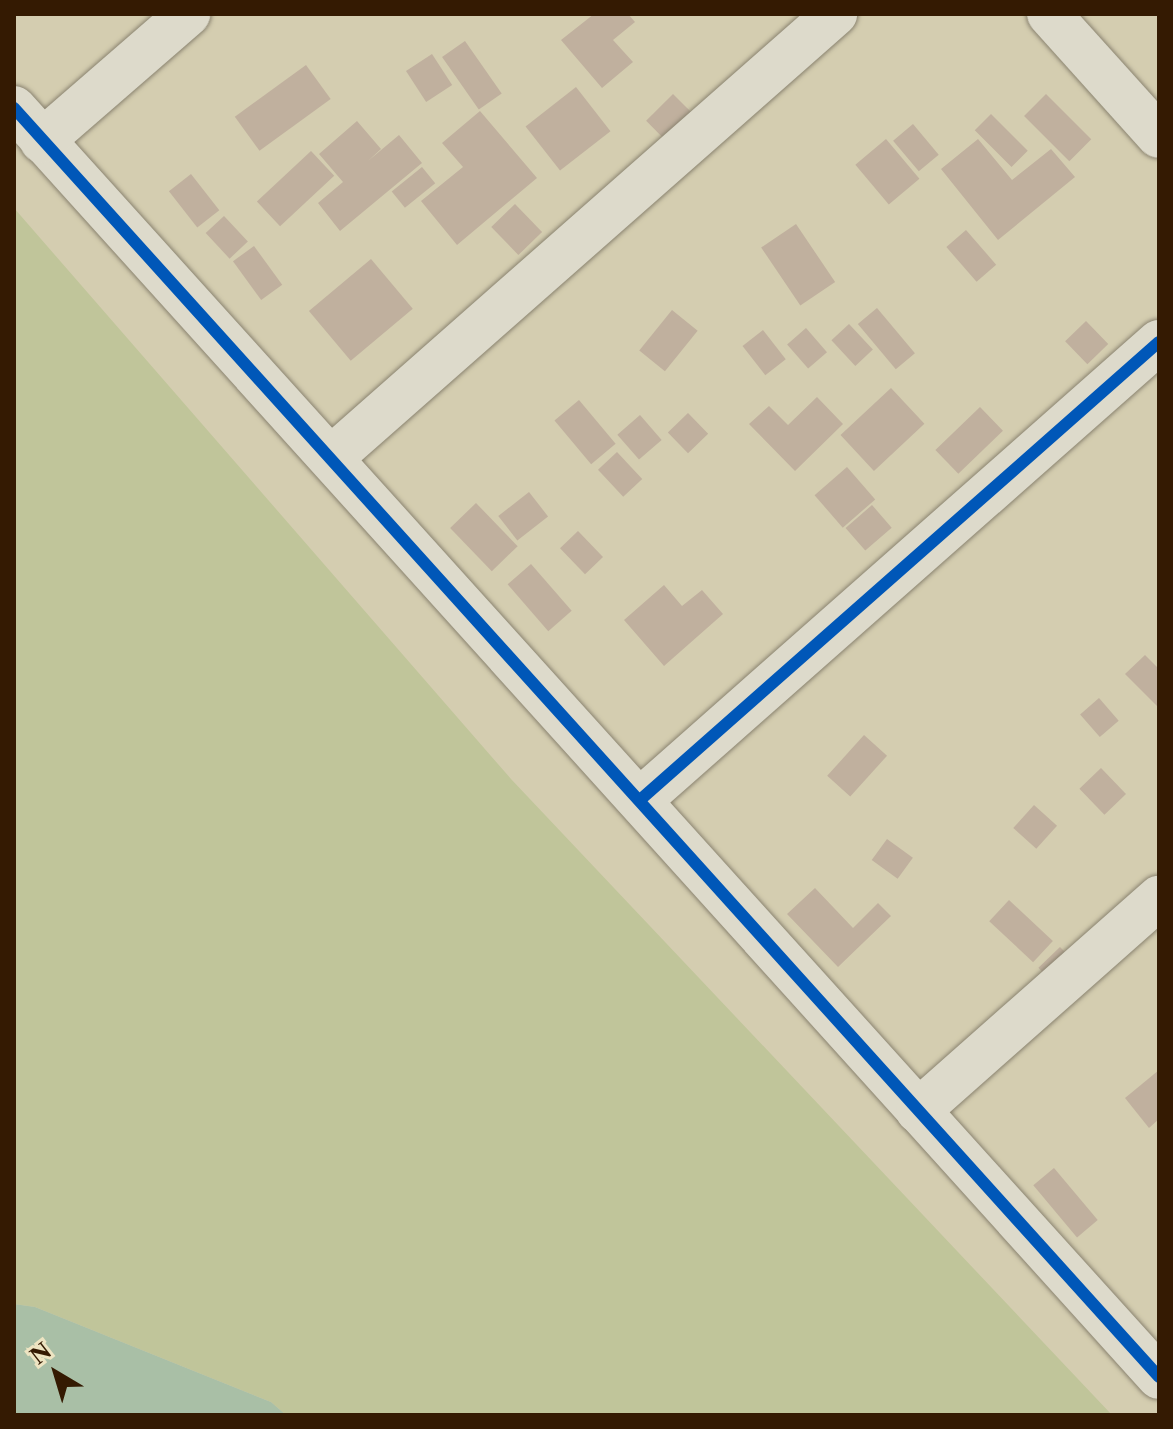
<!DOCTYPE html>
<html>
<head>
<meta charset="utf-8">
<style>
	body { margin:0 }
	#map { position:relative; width:1173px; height:1429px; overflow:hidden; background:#d4cdb0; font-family:"Libre Caslon Text",serif }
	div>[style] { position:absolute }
	.green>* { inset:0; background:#c0c59a }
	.water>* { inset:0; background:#a9bfa6 }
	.building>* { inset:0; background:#c0b09e; transform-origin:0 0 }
	.roads { filter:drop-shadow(0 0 2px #8a8370) drop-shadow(0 0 2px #8a8370) }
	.minor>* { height:44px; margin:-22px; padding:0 22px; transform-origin:22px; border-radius:22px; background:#dddacb }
	.cycleway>* { height:12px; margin:-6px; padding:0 6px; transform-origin:6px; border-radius:6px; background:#0057b8 }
	span { translate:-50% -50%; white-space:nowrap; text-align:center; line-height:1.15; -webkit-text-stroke:7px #ede4c2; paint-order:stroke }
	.frame { position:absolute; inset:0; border:16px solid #341a02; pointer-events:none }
	.north { position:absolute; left:16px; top:1333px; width:80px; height:80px; -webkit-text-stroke:6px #ede4c2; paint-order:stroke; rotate:322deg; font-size:22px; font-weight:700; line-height:32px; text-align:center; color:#341a02 }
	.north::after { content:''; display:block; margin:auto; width:28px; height:36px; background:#341a02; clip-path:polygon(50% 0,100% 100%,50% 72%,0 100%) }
</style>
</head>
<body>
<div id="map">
	<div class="green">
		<div style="clip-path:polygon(14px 208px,511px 779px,1112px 1415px,286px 1415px,271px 1402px,35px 1307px,14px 1304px)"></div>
	</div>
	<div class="water">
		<div style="clip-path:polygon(14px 1304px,35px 1307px,271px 1402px,286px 1415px,14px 1415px)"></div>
	</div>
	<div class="building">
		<div style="clip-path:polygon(594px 14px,628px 14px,635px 22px,613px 40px,633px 62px,602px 88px,561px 40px)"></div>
		<div style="left:465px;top:41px;width:64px;height:28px;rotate:55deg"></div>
		<div style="left:432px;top:54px;width:37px;height:31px;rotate:57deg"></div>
		<div style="left:306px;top:65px;width:42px;height:88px;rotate:54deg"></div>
		<div style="left:576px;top:87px;width:56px;height:64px;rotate:52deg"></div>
		<div style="left:673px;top:94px;width:28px;height:38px;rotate:45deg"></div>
		<div style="left:1046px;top:94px;width:64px;height:31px;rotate:45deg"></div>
		<div style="clip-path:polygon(480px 111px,537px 178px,457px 245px,421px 201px,463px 167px,442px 143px)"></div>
		<div style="left:991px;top:114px;width:52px;height:23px;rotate:45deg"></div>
		<div style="clip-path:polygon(357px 121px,381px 149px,368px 161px,399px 135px,422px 163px,340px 231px,318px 203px,343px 182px,319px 154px)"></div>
		<div style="left:913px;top:124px;width:40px;height:26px;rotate:50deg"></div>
		<div style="left:886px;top:139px;width:52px;height:40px;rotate:50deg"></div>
		<div style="clip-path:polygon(978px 139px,1012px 180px,1051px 149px,1075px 177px,998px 240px,941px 169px)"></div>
		<div style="left:311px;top:151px;width:34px;height:74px;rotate:47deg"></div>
		<div style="left:422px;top:167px;width:21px;height:39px;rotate:51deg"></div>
		<div style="left:191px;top:174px;width:46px;height:28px;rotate:52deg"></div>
		<div style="left:515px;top:204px;width:39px;height:33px;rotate:46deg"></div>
		<div style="left:224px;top:216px;width:35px;height:25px;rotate:47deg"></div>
		<div style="left:796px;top:224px;width:70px;height:42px;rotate:56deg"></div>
		<div style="left:966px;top:230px;width:46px;height:26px;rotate:49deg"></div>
		<div style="left:254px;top:246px;width:48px;height:26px;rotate:54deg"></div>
		<div style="left:371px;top:259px;width:65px;height:81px;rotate:50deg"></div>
		<div style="left:877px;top:308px;width:59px;height:25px;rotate:50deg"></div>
		<div style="left:672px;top:310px;width:33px;height:52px;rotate:39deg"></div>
		<div style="left:1086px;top:321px;width:32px;height:29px;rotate:46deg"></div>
		<div style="left:849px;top:324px;width:35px;height:24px;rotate:47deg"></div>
		<div style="left:806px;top:328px;width:32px;height:25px;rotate:49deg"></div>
		<div style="left:763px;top:330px;width:37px;height:26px;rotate:52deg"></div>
		<div style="left:891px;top:388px;width:49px;height:69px;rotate:47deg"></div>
		<div style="clip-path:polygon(817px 397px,843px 424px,795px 471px,749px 424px,769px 406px,788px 425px)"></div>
		<div style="left:579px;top:400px;width:57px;height:32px;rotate:50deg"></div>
		<div style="left:980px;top:407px;width:33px;height:62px;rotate:46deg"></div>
		<div style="left:688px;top:413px;width:29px;height:28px;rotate:46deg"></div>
		<div style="left:640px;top:415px;width:33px;height:30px;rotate:49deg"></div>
		<div style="left:617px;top:452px;width:37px;height:26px;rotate:47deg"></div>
		<div style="left:847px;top:467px;width:43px;height:43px;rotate:49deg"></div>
		<div style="left:529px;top:492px;width:31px;height:39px;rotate:52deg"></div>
		<div style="left:476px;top:503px;width:60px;height:36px;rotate:46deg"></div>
		<div style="left:872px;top:505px;width:30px;height:35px;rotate:49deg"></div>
		<div style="left:578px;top:531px;width:36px;height:25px;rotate:46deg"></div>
		<div style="left:531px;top:564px;width:62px;height:31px;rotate:49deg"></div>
		<div style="clip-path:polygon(664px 585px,682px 606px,702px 590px,723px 614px,664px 666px,624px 620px)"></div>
		<div style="clip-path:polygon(1145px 655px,1159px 669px,1159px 708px,1125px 674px)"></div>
		<div style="left:1099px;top:698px;width:30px;height:25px;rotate:49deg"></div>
		<div style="left:864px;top:735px;width:31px;height:55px;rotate:42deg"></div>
		<div style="left:1101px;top:768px;width:36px;height:30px;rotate:46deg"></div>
		<div style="left:1034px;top:805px;width:31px;height:31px;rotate:42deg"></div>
		<div style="left:887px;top:839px;width:32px;height:26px;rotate:36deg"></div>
		<div style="clip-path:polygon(815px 888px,853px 928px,878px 903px,891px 916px,838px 967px,787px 914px)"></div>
		<div style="left:1009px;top:900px;width:60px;height:29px;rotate:43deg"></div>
		<div style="left:1060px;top:947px;width:36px;height:30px;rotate:46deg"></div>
		<div style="clip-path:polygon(1159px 1070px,1159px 1119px,1149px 1128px,1125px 1098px)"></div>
		<div style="left:1054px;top:1168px;width:68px;height:27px;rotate:50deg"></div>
	</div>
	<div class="roads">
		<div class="minor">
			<div style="left:1049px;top:14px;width:164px;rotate:48deg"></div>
			<div style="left:14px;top:108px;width:1709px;rotate:47.94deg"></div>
			<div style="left:42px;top:141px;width:194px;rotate:-41deg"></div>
			<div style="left:331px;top:458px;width:672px;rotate:-41.38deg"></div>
			<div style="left:640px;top:800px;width:692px;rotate:-41.43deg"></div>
			<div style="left:918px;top:1111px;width:322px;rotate:-41.5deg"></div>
		</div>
	</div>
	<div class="cycleway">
		<div style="left:14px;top:108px;width:1709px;rotate:47.94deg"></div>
		<div style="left:640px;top:800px;width:692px;rotate:-41.43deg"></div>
	</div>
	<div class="frame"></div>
	<div class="north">N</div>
</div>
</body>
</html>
